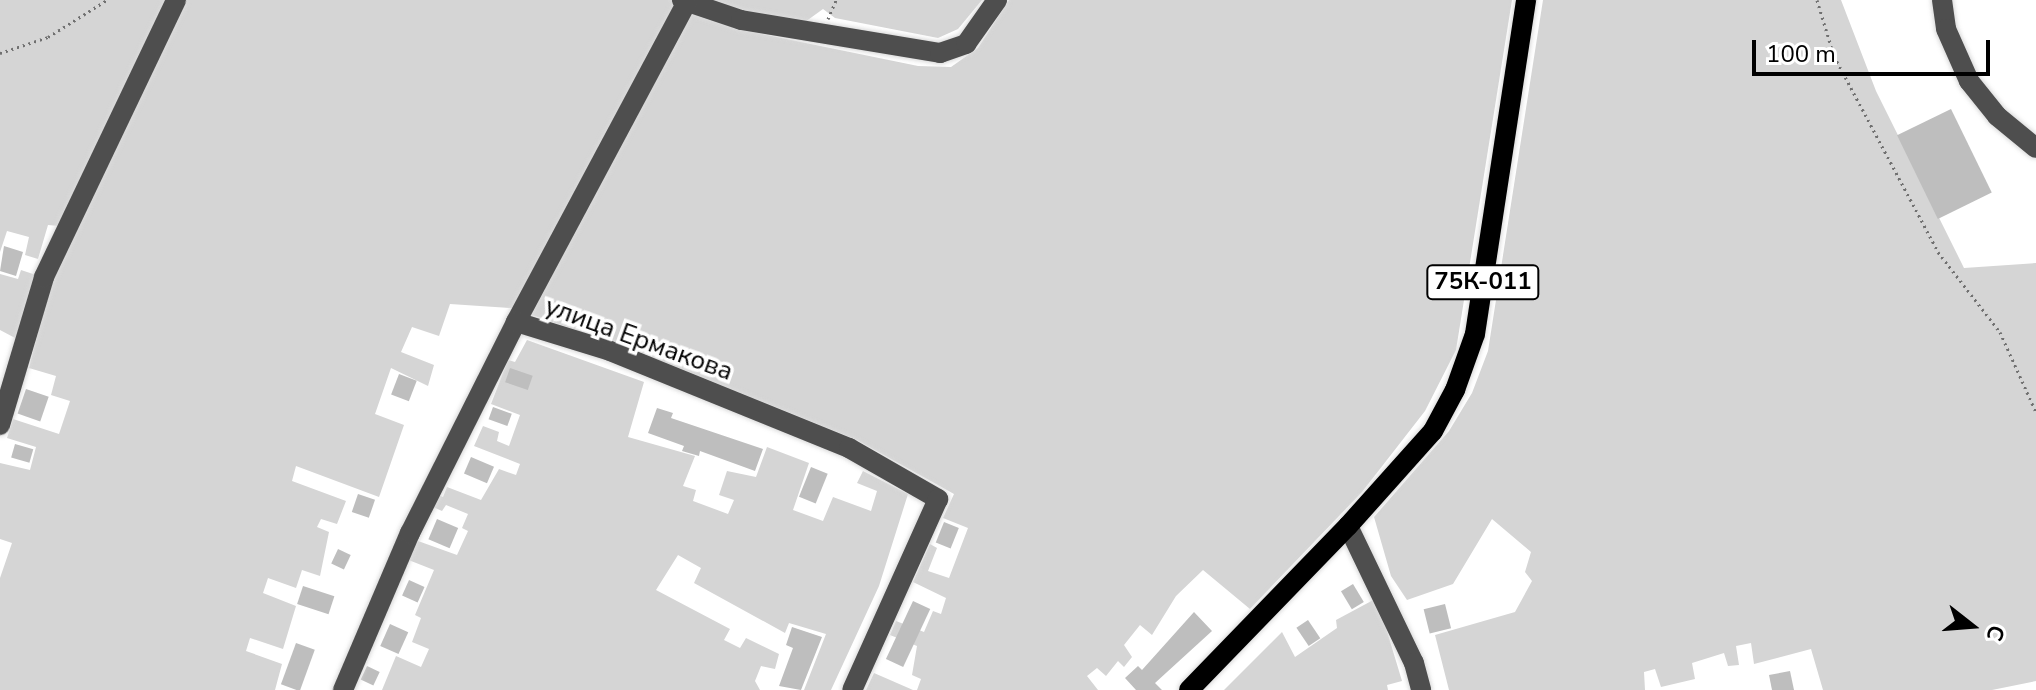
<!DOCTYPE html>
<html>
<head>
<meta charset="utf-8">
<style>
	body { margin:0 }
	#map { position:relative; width:2036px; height:690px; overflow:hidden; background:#fff; font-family:"Nunito Sans",sans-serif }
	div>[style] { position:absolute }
	.green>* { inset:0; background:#d5d5d5 }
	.building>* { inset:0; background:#bebebe; transform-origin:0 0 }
	.path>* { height:3px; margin-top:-1.5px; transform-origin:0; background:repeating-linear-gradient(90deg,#707070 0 2px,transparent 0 6px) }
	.roads { filter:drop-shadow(0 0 2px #dbdbdb) drop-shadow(0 0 2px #dbdbdb) }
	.minor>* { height:20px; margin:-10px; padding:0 10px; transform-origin:10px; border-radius:10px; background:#4e4e4e }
	.major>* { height:20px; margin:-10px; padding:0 10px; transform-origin:10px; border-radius:10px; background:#000 }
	span { translate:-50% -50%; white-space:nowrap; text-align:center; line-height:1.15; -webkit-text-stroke:7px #fff; paint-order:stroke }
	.shield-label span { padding:2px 6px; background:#fff; border:2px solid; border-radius:6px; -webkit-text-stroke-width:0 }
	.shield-label { font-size:24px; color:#000; font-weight:700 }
	.street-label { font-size:26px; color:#000 }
	.north { position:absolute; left:1932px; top:586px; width:80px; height:80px; -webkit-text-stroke:6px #fff; paint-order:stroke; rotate:107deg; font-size:22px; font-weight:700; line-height:32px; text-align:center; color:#000 }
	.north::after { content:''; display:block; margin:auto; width:28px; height:36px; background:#000; clip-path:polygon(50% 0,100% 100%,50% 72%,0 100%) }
	.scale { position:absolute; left:1752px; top:40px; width:238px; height:36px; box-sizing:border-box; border:4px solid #000; border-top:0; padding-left:10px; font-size:24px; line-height:28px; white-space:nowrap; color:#000; -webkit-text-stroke:6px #fff; paint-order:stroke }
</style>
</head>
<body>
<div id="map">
	<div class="green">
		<div style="clip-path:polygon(0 0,982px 0,958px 29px,938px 38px,835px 18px,823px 9px,805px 22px,741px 13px,733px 28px,918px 66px,951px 67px,978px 48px,1009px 0,1512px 0,1456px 350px,1425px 411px,1362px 492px,1250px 609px,1203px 570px,1176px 596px,1152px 635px,1140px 625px,1124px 645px,1132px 657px,1124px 667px,1118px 661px,1106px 676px,1097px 668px,1087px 676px,1098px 690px,917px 690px,921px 679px,912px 675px,917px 646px,890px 635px,896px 621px,924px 632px,933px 611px,941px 614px,946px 598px,913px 582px,930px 544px,937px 548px,928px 571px,949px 578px,968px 528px,943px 518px,954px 494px,857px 440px,627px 347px,511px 308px,450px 304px,439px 336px,412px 327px,401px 352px,434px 365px,428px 386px,391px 368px,375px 414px,404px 425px,379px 497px,296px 466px,292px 481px,346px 501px,337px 524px,321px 519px,317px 527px,329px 532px,320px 576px,302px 570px,296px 588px,268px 578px,263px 593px,296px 606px,283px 649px,250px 638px,246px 651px,282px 664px,275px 690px,0 690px,0 578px,12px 543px,0 539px,0 463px,30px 470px,36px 447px,7px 438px,13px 419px,59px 434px,70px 401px,51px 395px,56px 376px,29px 368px,51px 281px,59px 226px,48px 225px,38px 259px,25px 255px,29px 237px,7px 231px,0 252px)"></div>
		<div style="clip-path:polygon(1543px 0,1841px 0,1876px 91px,1964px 268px,2036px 263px,2036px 681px,1992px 690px,1823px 690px,1811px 649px,1754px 664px,1751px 643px,1736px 646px,1739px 665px,1728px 666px,1724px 653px,1692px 663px,1695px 679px,1661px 687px,1655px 669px,1644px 672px,1645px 690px,1449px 690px,1435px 635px,1515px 612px,1532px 581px,1525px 572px,1531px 552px,1492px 519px,1453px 584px,1407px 600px,1391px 576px,1374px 517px,1449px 431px,1472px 393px,1488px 351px)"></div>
		<div style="clip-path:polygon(21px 270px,36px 275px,17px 339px,0 330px,0 274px,18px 279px)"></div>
		<div style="clip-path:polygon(527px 340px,644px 382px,628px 437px,695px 456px,683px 486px,696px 490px,693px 501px,728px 514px,734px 500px,719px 495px,727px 471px,756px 477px,767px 447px,809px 463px,793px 510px,823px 521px,833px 497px,871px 511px,877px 491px,857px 483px,863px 471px,908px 494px,879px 586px,831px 690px,804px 690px,826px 634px,789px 623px,785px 633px,694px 583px,701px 568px,678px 555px,656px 590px,730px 629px,724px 640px,740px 648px,746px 638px,779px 654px,775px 669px,761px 666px,755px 681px,760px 690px,382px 690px,396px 656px,421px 667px,429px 649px,412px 642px,421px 618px,415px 615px,434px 570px,406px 559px,418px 541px,457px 555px,468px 531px,462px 528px,468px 514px,446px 505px,442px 511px,433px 507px,438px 495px,443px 497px,447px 487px,481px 500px,499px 469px,516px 475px,520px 464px,474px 446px,483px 426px,499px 432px,497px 441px,509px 446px,520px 415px,491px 404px,508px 360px,515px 362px)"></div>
		<div style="clip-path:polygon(1377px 598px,1402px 681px,1387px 685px,1388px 690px,1224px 690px,1282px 632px,1295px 657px,1337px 628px,1336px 620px)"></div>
		<div style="clip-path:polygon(874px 673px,913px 690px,866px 690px)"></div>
	</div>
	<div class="building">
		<div style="left:1951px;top:109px;width:93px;height:60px;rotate:64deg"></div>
		<div style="clip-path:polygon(4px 246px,23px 252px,16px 276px,0 271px)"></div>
		<div style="left:510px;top:368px;width:24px;height:15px;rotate:19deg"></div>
		<div style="left:399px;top:374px;width:19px;height:22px;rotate:21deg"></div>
		<div style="left:26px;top:389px;width:24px;height:26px;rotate:19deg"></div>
		<div style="left:493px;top:407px;width:20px;height:13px;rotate:20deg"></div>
		<div style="clip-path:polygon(657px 408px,673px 413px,671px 418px,763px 449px,755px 471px,700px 451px,699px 456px,682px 451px,684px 446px,648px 433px)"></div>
		<div style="left:15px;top:444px;width:19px;height:14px;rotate:16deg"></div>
		<div style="left:471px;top:457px;width:25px;height:18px;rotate:23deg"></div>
		<div style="left:811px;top:467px;width:18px;height:32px;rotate:22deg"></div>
		<div style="left:358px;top:494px;width:18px;height:19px;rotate:19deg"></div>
		<div style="left:437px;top:519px;width:23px;height:22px;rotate:23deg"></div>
		<div style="left:944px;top:522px;width:16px;height:22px;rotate:22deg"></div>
		<div style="left:338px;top:549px;width:14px;height:16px;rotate:25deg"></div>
		<div style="left:409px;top:580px;width:17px;height:17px;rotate:24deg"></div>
		<div style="left:1353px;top:584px;width:21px;height:14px;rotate:59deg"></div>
		<div style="left:303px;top:586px;width:33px;height:19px;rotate:18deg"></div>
		<div style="left:913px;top:601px;width:19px;height:64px;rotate:25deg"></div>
		<div style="left:1445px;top:604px;width:25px;height:22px;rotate:76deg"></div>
		<div style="clip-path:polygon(1194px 612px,1212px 631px,1155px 683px,1162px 690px,1136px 690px,1125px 678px,1138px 666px,1142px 670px)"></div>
		<div style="left:1308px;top:620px;width:22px;height:14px;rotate:56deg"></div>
		<div style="left:390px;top:624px;width:20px;height:24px;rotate:24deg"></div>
		<div style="clip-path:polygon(792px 627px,822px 637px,801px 690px,779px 686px,793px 648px,786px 645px)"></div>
		<div style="left:296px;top:643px;width:20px;height:44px;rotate:20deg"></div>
		<div style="left:367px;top:666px;width:14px;height:15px;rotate:25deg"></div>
		<div style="clip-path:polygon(1790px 671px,1794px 690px,1772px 690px,1769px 675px)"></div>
	</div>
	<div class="path">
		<div style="left:1817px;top:0;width:59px;rotate:73.1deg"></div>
		<div style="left:1834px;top:56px;width:222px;rotate:62deg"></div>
		<div style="left:1938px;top:252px;width:101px;rotate:52.2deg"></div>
		<div style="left:2000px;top:332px;width:88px;rotate:65.8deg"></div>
		<div style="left:828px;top:19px;width:21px;rotate:-67deg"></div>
		<div style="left:0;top:53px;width:51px;rotate:-18.4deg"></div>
		<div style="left:48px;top:37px;width:70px;rotate:-32.1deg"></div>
	</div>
	<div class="roads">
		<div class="minor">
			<div style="left:682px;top:0;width:62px;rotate:18.7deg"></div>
			<div style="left:741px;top:20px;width:202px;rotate:9.4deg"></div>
			<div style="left:940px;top:53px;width:28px;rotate:-19deg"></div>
			<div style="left:966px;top:44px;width:54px;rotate:-54.8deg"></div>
			<div style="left:1942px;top:0;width:29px;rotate:82deg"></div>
			<div style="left:1946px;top:29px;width:57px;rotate:66.1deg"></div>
			<div style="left:1969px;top:81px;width:45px;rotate:51.3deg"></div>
			<div style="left:1997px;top:116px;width:50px;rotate:39.4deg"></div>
			<div style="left:516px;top:322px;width:361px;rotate:-61.9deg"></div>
			<div style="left:0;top:425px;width:154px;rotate:-73.4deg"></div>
			<div style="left:44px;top:277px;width:307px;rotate:-64.5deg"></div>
			<div style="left:1348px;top:526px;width:152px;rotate:64.3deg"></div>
			<div style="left:1414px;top:663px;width:28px;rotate:75deg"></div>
			<div style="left:343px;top:690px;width:171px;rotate:-66.9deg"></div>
			<div style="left:410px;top:533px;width:236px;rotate:-63.3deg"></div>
			<div style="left:516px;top:322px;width:98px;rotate:17.1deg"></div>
			<div style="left:610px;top:351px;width:258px;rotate:22.1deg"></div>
			<div style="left:849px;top:448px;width:103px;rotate:29.8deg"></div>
			<div style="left:938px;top:499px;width:209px;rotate:114.2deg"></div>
		</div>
		<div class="major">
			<div style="left:1189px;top:690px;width:228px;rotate:-45.9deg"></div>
			<div style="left:1348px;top:526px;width:127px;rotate:-48.2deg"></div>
			<div style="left:1433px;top:431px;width:47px;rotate:-61.8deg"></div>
			<div style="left:1455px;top:390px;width:59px;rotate:-70.3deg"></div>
			<div style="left:1475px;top:334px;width:338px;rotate:-81.3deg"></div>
		</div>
	</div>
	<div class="shield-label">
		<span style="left:1483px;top:282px">75К-011</span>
	</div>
	<div class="street-label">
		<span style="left:639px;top:339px;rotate:20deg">улица Ермакова</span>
	</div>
	<div class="north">С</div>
	<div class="scale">100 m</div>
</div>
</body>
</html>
